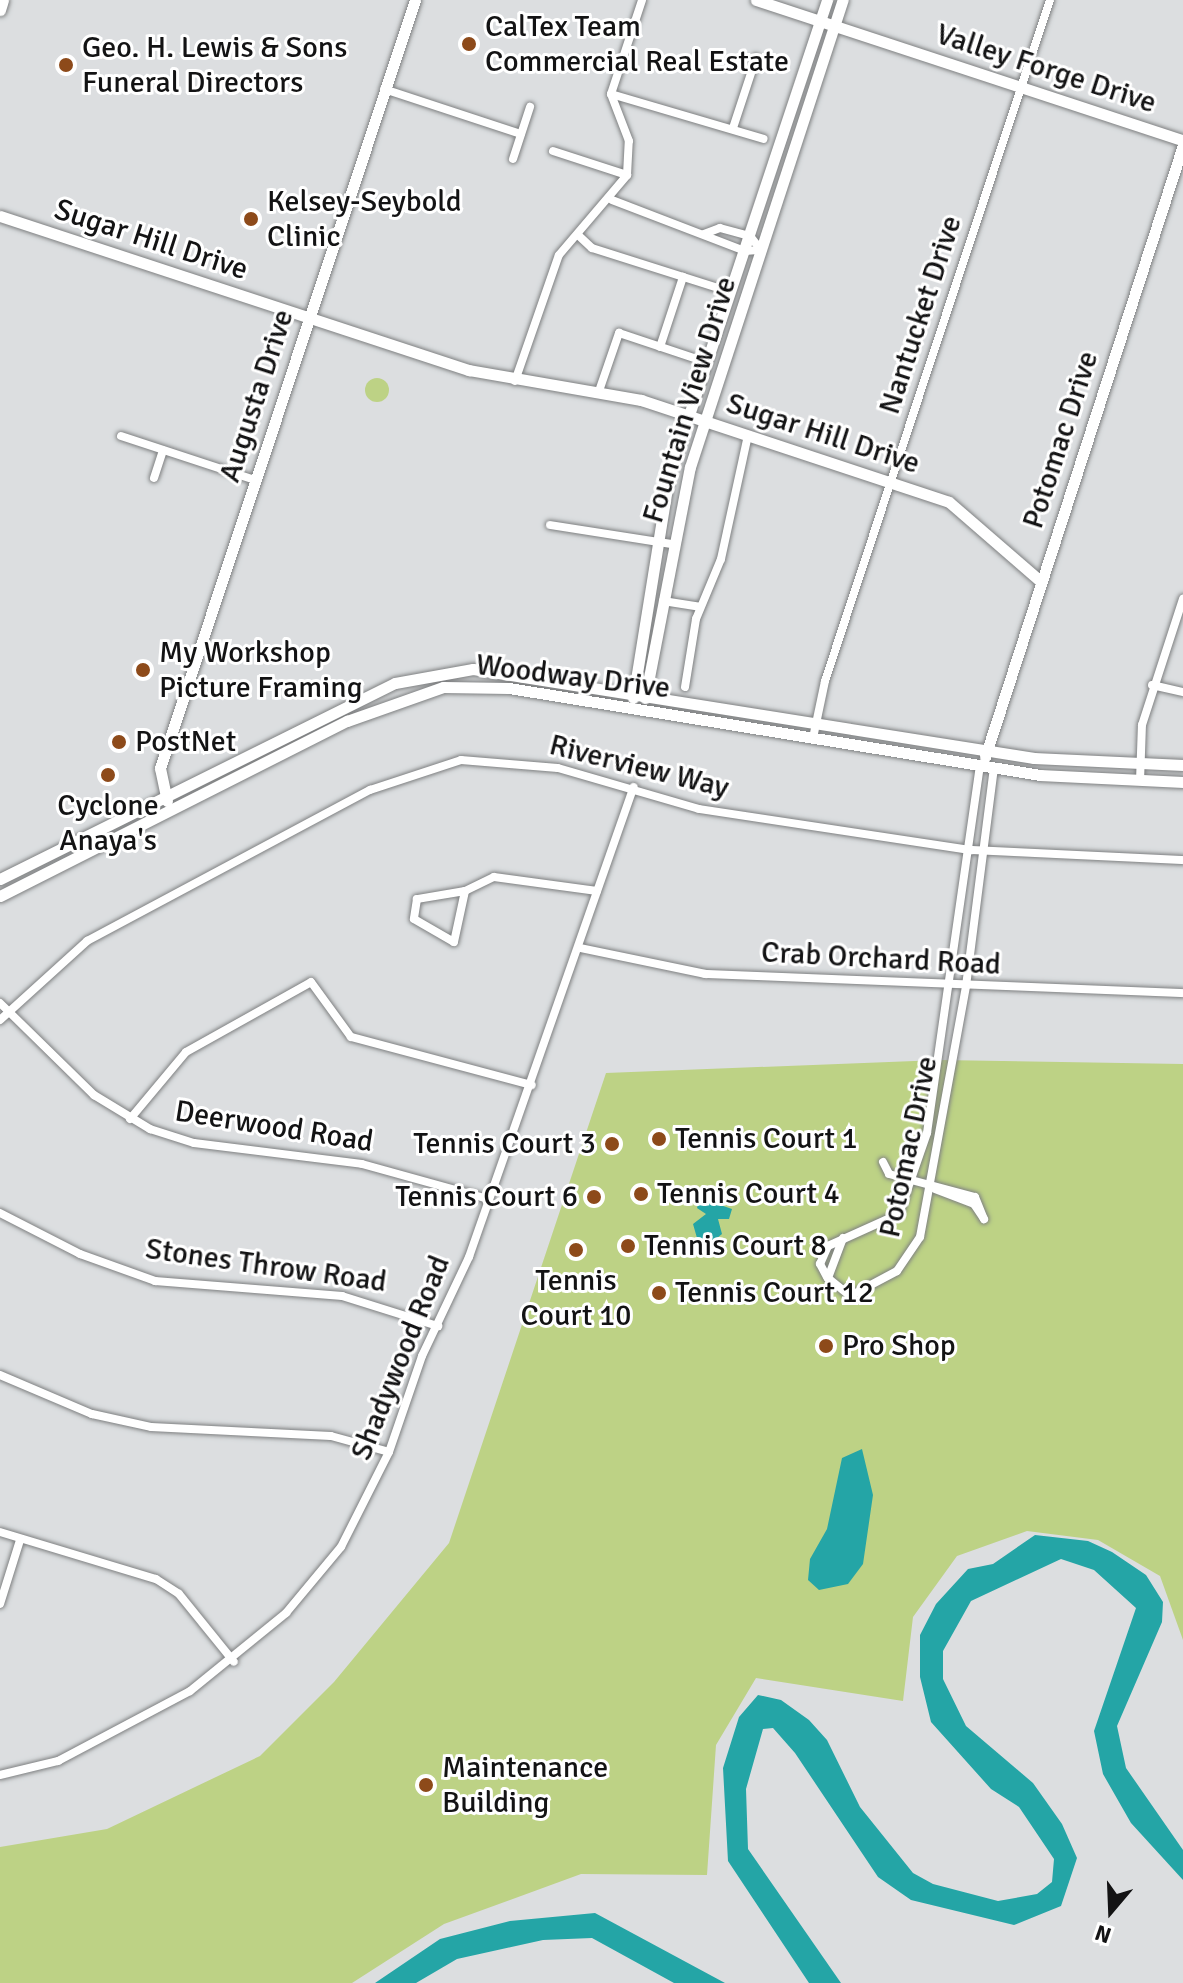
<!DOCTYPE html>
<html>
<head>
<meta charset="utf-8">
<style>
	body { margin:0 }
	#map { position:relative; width:1183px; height:1983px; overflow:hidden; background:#dcdee0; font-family:Signika,sans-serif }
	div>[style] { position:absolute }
	.green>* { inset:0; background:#bdd285 }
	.round { border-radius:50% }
	.water>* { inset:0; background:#24a5a6 }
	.roads { filter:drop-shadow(0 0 2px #7e8081) drop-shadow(0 0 2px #7e8081) }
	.street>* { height:8px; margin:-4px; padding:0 4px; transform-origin:4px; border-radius:4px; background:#fff }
	.secondary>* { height:11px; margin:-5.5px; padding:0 5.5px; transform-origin:5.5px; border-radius:5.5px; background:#fff }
	.dots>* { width:22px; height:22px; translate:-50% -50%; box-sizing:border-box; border:4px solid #fff; border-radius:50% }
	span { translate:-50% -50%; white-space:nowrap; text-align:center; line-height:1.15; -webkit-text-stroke:6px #fff; paint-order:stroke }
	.poi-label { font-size:30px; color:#131314 }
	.left { translate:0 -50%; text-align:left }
	.right { translate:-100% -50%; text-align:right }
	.street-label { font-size:30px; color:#131314 }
	.north { position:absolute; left:1071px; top:1871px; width:80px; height:80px; -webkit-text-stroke:6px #fff; paint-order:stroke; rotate:199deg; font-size:22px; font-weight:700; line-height:32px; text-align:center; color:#131314 }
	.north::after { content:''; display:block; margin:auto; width:28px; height:36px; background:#131314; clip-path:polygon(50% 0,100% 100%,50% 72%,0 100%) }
</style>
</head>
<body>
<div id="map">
	<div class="green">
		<div class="round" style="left:365px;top:378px;width:24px;height:24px"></div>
		<div style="clip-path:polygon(940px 1060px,1183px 1064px,1183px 1640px,1160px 1576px,1098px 1540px,1027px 1531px,957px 1556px,913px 1617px,903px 1701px,756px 1678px,716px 1745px,707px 1875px,581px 1874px,444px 1924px,352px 1983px,0 1983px,0 1847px,107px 1829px,260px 1756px,334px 1682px,449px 1543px,606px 1073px)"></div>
	</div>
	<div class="water">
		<div style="clip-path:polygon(700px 1198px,732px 1209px,729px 1219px,718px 1219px,722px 1234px,711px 1243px,697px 1238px,693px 1224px,706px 1214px,697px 1208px)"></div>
		<div style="clip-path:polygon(862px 1449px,873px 1495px,863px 1564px,848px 1584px,819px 1590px,808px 1580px,810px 1559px,827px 1529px,842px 1458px)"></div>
		<div style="clip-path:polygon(1035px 1535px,1088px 1541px,1112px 1552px,1146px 1575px,1163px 1602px,1162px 1622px,1117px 1726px,1126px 1768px,1183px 1850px,1183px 1880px,1131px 1823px,1103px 1774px,1094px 1731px,1136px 1608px,1094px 1570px,1061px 1559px,971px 1601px,943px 1651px,943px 1679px,966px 1726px,1033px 1783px,1062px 1824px,1077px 1858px,1061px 1906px,1014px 1925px,911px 1900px,878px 1877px,795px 1753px,773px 1728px,763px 1729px,746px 1789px,748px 1849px,841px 1983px,809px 1983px,728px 1861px,723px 1768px,739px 1717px,758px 1695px,781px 1700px,809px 1720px,827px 1740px,860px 1807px,913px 1873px,933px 1884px,998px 1901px,1037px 1894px,1052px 1882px,1054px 1859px,1019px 1807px,991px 1789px,931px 1722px,920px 1677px,920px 1635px,936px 1604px,968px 1569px,993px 1564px)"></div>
		<div style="clip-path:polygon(595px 1913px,725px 1983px,674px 1983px,592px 1938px,543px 1940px,457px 1959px,416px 1983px,375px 1983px,440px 1939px,510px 1921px)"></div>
	</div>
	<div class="roads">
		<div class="street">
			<div style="left:384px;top:89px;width:144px;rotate:18.2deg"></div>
			<div style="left:611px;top:94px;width:159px;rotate:16.4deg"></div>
			<div style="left:733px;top:128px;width:74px;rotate:-71.8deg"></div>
			<div style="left:553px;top:151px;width:78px;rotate:18deg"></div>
			<div style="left:513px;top:159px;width:55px;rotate:-71.9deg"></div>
			<div style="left:612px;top:200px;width:142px;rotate:21deg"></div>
			<div style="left:745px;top:251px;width:16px;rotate:-4deg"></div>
			<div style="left:704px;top:234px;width:17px;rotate:-21deg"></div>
			<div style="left:720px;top:228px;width:31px;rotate:15deg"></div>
			<div style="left:750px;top:236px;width:18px;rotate:52deg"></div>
			<div style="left:578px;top:235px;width:19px;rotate:43deg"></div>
			<div style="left:592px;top:248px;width:129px;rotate:17.6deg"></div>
			<div style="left:660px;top:347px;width:74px;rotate:-71.8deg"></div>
			<div style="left:515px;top:381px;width:133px;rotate:-70.8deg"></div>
			<div style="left:559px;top:255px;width:105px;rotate:-49.6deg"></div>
			<div style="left:627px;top:175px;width:34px;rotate:-87deg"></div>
			<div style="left:629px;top:141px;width:50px;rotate:-111deg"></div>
			<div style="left:611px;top:94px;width:99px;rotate:-71.7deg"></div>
			<div style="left:598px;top:394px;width:65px;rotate:-71deg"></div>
			<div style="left:619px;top:333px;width:79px;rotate:18.4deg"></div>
			<div style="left:121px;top:436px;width:141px;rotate:18.2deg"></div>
			<div style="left:154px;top:478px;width:29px;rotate:-72deg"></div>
			<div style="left:550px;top:525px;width:122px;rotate:8.9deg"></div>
			<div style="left:663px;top:601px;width:37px;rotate:9deg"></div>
			<div style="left:1152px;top:685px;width:32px;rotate:13deg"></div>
			<div style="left:685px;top:687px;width:69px;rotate:-80.8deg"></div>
			<div style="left:696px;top:619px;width:65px;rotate:-67.4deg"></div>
			<div style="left:721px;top:559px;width:127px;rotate:-77.7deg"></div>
			<div style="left:813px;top:738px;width:58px;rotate:-78.1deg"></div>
			<div style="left:825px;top:681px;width:717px;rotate:-71.72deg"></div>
			<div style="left:1140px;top:781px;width:56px;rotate:-88deg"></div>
			<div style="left:1142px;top:725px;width:133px;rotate:-72deg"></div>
			<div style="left:465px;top:891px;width:49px;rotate:170.5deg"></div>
			<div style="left:417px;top:899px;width:20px;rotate:99deg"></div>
			<div style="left:414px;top:919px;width:46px;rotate:29.9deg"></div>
			<div style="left:454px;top:942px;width:52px;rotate:-77.8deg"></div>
			<div style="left:465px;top:891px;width:32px;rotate:-26deg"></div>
			<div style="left:494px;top:877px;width:104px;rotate:7.7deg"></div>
			<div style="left:580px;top:948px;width:128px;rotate:11.7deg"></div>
			<div style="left:705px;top:974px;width:478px;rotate:2.3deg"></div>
			<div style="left:0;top:1003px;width:132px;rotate:44.4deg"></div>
			<div style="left:94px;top:1095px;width:66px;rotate:31.3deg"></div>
			<div style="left:150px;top:1129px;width:46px;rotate:17.7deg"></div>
			<div style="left:194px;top:1143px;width:169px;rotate:7.1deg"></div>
			<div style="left:362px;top:1164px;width:131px;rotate:15.5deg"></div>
			<div style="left:0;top:1020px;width:118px;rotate:-42.2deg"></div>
			<div style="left:87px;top:941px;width:321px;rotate:-28.1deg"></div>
			<div style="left:370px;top:790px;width:96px;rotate:-18.2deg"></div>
			<div style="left:461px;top:760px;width:97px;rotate:4.7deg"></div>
			<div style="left:558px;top:768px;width:147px;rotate:16.2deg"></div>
			<div style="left:699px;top:809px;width:275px;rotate:8.6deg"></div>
			<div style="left:971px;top:850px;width:212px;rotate:2.7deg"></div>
			<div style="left:130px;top:1119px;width:87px;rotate:-50.1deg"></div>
			<div style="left:186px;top:1052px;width:143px;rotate:-29.2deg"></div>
			<div style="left:311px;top:982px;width:68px;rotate:54deg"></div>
			<div style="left:351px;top:1037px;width:187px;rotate:14.9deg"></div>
			<div style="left:883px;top:1162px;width:13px;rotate:63deg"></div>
			<div style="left:889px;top:1174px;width:89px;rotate:15deg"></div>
			<div style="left:975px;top:1197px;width:24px;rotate:68deg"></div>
			<div style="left:935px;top:1189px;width:42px;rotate:21deg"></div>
			<div style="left:974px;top:1204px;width:18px;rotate:56deg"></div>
			<div style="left:0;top:1213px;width:90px;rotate:27.1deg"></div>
			<div style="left:80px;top:1254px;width:80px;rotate:19.8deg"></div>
			<div style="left:155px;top:1281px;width:188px;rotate:4.6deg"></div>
			<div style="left:342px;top:1296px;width:101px;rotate:17.4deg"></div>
			<div style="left:843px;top:1238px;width:43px;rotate:110.6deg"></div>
			<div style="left:828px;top:1278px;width:28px;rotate:39deg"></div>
			<div style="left:850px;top:1296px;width:53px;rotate:-28deg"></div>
			<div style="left:897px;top:1271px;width:41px;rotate:-55.9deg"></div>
			<div style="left:920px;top:1237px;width:255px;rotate:-79.6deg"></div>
			<div style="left:966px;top:986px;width:220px;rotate:-82.7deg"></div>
			<div style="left:827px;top:1277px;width:15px;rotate:-118deg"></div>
			<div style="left:820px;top:1264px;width:20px;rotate:-66deg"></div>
			<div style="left:828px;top:1246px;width:78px;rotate:-24.3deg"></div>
			<div style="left:899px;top:1214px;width:86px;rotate:-70.9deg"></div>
			<div style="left:927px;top:1133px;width:371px;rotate:-81.8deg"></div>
			<div style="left:0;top:1375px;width:100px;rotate:23deg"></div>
			<div style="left:92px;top:1414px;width:60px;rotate:12.4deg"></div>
			<div style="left:151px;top:1427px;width:180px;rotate:2.9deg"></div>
			<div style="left:331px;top:1436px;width:60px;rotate:15.4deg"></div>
			<div style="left:0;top:1532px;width:163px;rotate:16.8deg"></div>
			<div style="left:156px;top:1579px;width:27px;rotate:33deg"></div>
			<div style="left:179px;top:1594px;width:87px;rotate:51deg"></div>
			<div style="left:0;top:1604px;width:67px;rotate:-72.6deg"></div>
			<div style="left:0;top:1775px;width:60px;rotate:-13.6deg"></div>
			<div style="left:58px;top:1761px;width:149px;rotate:-27.9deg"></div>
			<div style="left:190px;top:1691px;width:124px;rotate:-39.1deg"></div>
			<div style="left:286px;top:1613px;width:86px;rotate:-50.2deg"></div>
			<div style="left:341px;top:1547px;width:106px;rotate:-63.2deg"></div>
			<div style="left:389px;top:1452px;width:102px;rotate:-71deg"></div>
			<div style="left:422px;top:1356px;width:110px;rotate:-64.6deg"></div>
			<div style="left:469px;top:1257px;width:498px;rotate:-70.7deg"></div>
		</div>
		<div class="secondary">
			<div style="left:756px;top:0;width:449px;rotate:18.2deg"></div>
			<div style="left:0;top:10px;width:10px;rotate:-73deg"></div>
			<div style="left:0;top:216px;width:494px;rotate:18.2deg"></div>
			<div style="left:469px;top:370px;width:175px;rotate:9.9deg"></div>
			<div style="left:641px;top:400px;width:324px;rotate:18.3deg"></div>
			<div style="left:949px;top:502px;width:119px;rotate:40.9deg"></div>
			<div style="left:633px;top:698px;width:226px;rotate:-80.8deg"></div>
			<div style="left:669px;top:475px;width:501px;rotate:-71.6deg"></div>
			<div style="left:645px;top:698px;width:235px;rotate:-79deg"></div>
			<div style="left:690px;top:467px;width:491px;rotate:-71.9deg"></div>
			<div style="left:985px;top:757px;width:643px;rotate:-72.07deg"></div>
			<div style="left:167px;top:801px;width:34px;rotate:-102deg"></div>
			<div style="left:160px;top:768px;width:809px;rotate:-71.63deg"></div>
			<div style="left:0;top:879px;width:441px;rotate:-26.4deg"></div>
			<div style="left:395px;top:683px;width:79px;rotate:-10.2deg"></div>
			<div style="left:473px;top:669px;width:568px;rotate:9.01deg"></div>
			<div style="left:1034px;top:758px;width:149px;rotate:2.7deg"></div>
			<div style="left:0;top:896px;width:389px;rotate:-26.8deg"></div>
			<div style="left:347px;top:721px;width:102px;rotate:-19.5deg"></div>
			<div style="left:443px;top:687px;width:66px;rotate:0.9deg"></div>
			<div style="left:509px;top:688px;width:538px;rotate:9.3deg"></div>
			<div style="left:1040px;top:775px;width:143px;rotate:2.8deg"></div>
		</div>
	</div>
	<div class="dots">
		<div style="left:469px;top:44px;background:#8d4a1a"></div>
		<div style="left:66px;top:65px;background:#8d4a1a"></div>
		<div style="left:251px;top:219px;background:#8d4a1a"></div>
		<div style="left:143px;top:670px;background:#8d4a1a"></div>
		<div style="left:119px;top:742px;background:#8d4a1a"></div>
		<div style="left:108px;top:775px;background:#8d4a1a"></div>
		<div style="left:659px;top:1139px;background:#8d4a1a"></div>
		<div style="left:612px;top:1144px;background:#8d4a1a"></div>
		<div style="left:641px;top:1194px;background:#8d4a1a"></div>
		<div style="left:594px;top:1197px;background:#8d4a1a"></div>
		<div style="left:628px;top:1246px;background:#8d4a1a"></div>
		<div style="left:576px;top:1250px;background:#8d4a1a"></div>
		<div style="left:659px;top:1293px;background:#8d4a1a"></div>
		<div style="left:826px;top:1346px;background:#8d4a1a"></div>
		<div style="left:426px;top:1785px;background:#8d4a1a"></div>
	</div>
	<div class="poi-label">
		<span class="left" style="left:485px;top:44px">CalTex Team<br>Commercial Real Estate</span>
		<span class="left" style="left:82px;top:65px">Geo. H. Lewis &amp; Sons<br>Funeral Directors</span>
		<span class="left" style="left:267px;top:219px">Kelsey-Seybold<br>Clinic</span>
		<span class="left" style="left:159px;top:670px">My Workshop<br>Picture Framing</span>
		<span class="left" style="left:135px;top:742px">PostNet</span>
		<span style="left:108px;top:823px">Cyclone<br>Anaya's</span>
		<span class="left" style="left:675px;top:1139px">Tennis Court 1</span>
		<span class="right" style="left:596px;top:1144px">Tennis Court 3</span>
		<span class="left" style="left:657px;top:1194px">Tennis Court 4</span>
		<span class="right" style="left:578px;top:1197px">Tennis Court 6</span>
		<span class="left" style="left:644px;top:1246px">Tennis Court 8</span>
		<span style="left:576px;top:1298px">Tennis<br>Court 10</span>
		<span class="left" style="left:675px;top:1293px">Tennis Court 12</span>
		<span class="left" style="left:842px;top:1346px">Pro Shop</span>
		<span class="left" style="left:442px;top:1785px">Maintenance<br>Building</span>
	</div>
	<div class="street-label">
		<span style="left:1046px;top:69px;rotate:18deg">Valley Forge Drive</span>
		<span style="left:151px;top:240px;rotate:18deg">Sugar Hill Drive</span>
		<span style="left:921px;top:315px;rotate:-72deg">Nantucket Drive</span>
		<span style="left:257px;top:396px;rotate:-72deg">Augusta Drive</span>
		<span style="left:690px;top:400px;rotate:-73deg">Fountain View Drive</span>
		<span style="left:823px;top:434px;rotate:18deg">Sugar Hill Drive</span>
		<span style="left:1061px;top:440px;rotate:-72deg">Potomac Drive</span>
		<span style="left:573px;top:677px;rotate:7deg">Woodway Drive</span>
		<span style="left:639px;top:767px;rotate:14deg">Riverview Way</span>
		<span style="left:881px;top:959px;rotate:3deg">Crab Orchard Road</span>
		<span style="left:274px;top:1127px;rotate:9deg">Deerwood Road</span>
		<span style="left:909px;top:1147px;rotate:-78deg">Potomac Drive</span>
		<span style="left:266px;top:1266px;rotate:8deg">Stones Throw Road</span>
		<span style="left:401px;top:1358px;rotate:-68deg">Shadywood Road</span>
	</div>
	<div class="north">N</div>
</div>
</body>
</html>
